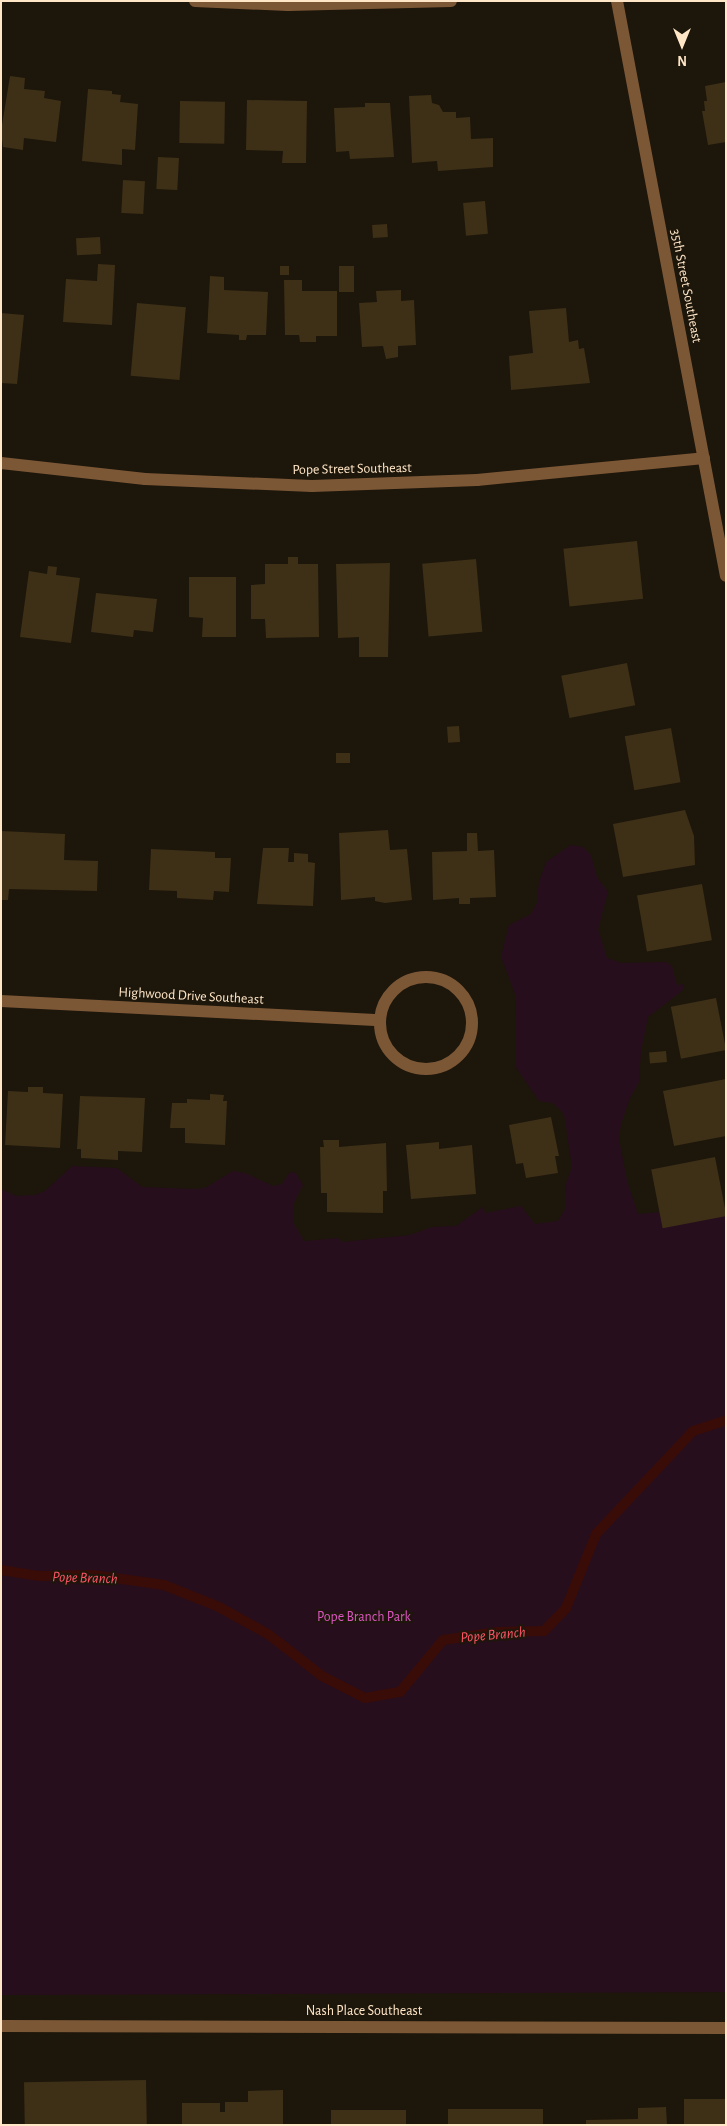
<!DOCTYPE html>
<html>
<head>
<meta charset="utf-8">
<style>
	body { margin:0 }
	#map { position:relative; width:727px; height:2126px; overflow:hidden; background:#1d160b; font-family:"Alegreya Sans",sans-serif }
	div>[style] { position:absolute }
	.green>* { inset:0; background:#270e1d }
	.stream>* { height:10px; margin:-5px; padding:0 5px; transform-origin:5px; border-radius:5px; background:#390c08 }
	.building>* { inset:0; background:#3e3017; transform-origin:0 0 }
	.minor>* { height:12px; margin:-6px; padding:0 6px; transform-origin:6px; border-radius:6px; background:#7c5736 }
	.minor>.ring { margin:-6px; padding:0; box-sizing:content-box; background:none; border:12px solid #7c5736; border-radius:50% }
	span { translate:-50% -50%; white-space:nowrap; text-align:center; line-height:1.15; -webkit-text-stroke:4px #1d160b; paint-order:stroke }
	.street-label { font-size:14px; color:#ffe6c7 }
	.park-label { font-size:14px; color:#de54c4 }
	.water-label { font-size:15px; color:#f56; font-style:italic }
	.frame { position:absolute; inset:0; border:2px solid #ffe6c7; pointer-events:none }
	.north { position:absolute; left:657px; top:20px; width:50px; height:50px; -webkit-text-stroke:4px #1d160b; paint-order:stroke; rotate:180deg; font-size:14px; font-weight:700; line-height:20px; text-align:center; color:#ffe6c7 }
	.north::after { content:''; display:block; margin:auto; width:18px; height:22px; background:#ffe6c7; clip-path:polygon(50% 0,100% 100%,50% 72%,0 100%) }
</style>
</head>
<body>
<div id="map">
	<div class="green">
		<div style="clip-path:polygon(571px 845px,583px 847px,591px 855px,597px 877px,608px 892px,598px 929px,607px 958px,621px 963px,666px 962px,672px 966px,677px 985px,684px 984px,683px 990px,648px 1017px,641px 1051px,639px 1082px,630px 1098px,621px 1124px,619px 1139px,627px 1181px,638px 1214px,726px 1206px,726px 1992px,1px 1995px,1px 1189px,16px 1196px,35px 1195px,45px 1191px,72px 1166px,117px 1168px,142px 1187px,194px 1189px,205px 1188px,233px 1171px,245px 1173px,273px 1186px,282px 1184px,290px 1172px,296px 1173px,303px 1185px,294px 1203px,293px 1222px,304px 1241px,338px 1238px,342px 1242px,410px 1235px,432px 1227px,456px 1226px,483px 1207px,485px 1213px,521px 1206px,535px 1224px,558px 1221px,565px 1209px,566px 1183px,572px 1167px,564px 1114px,553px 1103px,539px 1101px,515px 1066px,516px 997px,501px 956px,509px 925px,531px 914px,537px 903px,539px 882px,546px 862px)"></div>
	</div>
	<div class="stream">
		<div style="left:1px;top:1570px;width:39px;rotate:9deg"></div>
		<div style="left:40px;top:1576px;width:53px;rotate:-1.1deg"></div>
		<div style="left:93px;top:1575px;width:72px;rotate:8deg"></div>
		<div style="left:164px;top:1585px;width:59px;rotate:21.8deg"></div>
		<div style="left:219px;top:1607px;width:56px;rotate:28.9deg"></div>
		<div style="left:268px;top:1634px;width:68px;rotate:37.9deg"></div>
		<div style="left:322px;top:1676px;width:48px;rotate:27.1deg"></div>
		<div style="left:365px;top:1698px;width:36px;rotate:-10deg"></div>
		<div style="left:400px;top:1692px;width:67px;rotate:-50.4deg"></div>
		<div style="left:443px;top:1640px;width:55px;rotate:-8.4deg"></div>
		<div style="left:497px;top:1632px;width:47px;rotate:-1.2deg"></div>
		<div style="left:544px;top:1631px;width:32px;rotate:-46deg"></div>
		<div style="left:566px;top:1608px;width:80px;rotate:-67.9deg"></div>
		<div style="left:596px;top:1534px;width:141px;rotate:-46.7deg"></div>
		<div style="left:693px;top:1431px;width:35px;rotate:-18deg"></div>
	</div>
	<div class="building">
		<div style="clip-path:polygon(10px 76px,25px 78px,24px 89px,45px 91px,44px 98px,61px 101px,56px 142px,24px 138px,23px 150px,3px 147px,1px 131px)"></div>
		<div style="clip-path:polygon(726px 82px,726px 142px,708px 145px,702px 111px,705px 111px,704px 101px,707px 101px,705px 86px)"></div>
		<div style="clip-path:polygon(88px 89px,112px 91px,112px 94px,121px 95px,120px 102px,138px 104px,135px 150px,122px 149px,122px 165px,82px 161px)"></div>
		<div style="clip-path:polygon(431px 95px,432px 103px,439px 105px,443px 112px,456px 112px,456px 118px,470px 117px,471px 139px,493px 138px,493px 167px,438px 171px,437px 161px,412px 163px,409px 96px)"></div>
		<div style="clip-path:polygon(247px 100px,307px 101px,306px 163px,282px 163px,283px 151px,246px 150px)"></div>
		<div style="left:180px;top:101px;width:45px;height:42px;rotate:1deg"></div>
		<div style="clip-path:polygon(365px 103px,390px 103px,394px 157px,350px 159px,349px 151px,336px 152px,334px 108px,365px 107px)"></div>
		<div style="left:158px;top:157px;width:21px;height:32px;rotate:3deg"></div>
		<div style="left:123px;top:180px;width:22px;height:33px;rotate:3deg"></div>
		<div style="left:485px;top:201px;width:33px;height:22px;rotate:85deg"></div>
		<div style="left:387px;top:224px;width:13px;height:15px;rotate:86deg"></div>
		<div style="left:100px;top:237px;width:17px;height:24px;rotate:87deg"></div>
		<div style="clip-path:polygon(98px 264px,115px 265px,112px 325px,63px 322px,66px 279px,97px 281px)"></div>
		<div style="left:280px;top:266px;width:9px;height:9px"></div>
		<div style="left:339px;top:266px;width:15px;height:26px"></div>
		<div style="clip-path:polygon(210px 276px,224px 277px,224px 290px,268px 292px,266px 335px,247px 335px,246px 340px,239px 340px,239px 335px,207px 333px)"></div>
		<div style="clip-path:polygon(284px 280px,302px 280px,302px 291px,337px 291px,337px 336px,316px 336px,316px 342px,300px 342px,299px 335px,285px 335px)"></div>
		<div style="clip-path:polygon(401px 290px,401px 301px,414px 300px,416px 345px,398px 346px,398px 357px,386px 359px,383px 346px,362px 347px,359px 303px,377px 302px,376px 291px)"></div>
		<div style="left:137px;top:303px;width:49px;height:73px;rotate:5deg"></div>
		<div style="clip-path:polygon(566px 308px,569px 342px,578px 340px,579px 349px,584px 348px,590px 383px,511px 390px,509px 356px,533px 353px,529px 311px)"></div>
		<div style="clip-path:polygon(1px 313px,24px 315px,17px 384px,1px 383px)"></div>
		<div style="left:637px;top:541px;width:58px;height:74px;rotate:84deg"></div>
		<div style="clip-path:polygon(288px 557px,298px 557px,298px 564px,318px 564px,319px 637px,266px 638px,265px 619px,251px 619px,251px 585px,265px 584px,265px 564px,288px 564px)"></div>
		<div style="left:476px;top:559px;width:73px;height:54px;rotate:85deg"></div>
		<div style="clip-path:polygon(390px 563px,388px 657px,359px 657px,359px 637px,338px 638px,336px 564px)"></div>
		<div style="clip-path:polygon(48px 566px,57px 567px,56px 575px,80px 578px,71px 643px,20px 637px,29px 571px,47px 574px)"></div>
		<div style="clip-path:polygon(189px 577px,236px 577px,236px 637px,202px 637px,203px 618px,189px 617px)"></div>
		<div style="clip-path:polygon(96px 593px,157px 599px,153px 632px,134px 630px,133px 637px,91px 632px)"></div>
		<div style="left:627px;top:663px;width:43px;height:67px;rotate:79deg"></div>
		<div style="left:459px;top:726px;width:16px;height:12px;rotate:86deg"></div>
		<div style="left:671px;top:728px;width:55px;height:47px;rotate:80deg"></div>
		<div style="left:336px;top:753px;width:14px;height:10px"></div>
		<div style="clip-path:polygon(685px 810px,694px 836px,695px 865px,623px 877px,613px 824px)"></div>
		<div style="clip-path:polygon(388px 830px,390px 850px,407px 849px,412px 900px,385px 903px,375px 901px,375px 897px,341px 900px,339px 833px)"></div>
		<div style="clip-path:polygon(1px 831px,65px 834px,64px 860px,98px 861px,97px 891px,9px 889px,8px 900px,1px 900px)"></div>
		<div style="clip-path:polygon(467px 833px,477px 833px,478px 851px,494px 850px,496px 897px,470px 898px,470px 904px,459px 904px,459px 898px,433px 900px,432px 852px,467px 851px)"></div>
		<div style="clip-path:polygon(263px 848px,289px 848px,288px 862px,294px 862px,294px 853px,308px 854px,308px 862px,315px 863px,313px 906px,257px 904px)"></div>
		<div style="clip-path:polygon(151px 849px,215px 852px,215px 858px,231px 858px,229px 892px,214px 891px,213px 900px,177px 898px,177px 891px,149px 890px)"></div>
		<div style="left:702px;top:884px;width:57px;height:66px;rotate:80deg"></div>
		<div style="left:716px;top:998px;width:53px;height:46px;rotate:79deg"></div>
		<div style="left:666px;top:1051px;width:11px;height:17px;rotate:85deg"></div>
		<div style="clip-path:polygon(726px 1079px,726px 1136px,674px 1146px,663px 1091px)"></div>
		<div style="clip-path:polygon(28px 1087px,43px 1087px,43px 1093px,63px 1094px,60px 1148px,5px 1145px,8px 1091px,28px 1092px)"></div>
		<div style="clip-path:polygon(210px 1094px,224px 1095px,223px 1101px,227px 1101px,225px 1145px,185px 1143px,185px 1128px,170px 1128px,172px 1103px,187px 1103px,187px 1099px,210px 1100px)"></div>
		<div style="clip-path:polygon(80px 1096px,145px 1098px,142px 1152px,118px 1151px,118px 1160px,81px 1158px,81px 1149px,77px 1149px)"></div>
		<div style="clip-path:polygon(551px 1117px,559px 1156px,555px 1156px,558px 1173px,526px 1178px,523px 1163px,516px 1164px,509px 1125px)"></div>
		<div style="clip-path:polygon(323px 1140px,339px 1140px,339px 1147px,386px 1143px,387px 1191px,383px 1191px,383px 1213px,327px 1212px,327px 1193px,321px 1193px,320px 1147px,324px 1147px)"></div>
		<div style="clip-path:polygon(439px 1142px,439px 1149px,472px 1145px,476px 1194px,411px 1199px,406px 1145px)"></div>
		<div style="left:715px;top:1157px;width:60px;height:65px;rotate:79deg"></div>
		<div style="left:146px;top:2080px;width:45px;height:122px;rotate:89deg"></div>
		<div style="clip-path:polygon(283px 2090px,283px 2125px,182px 2125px,182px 2103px,220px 2103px,220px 2112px,225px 2112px,225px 2102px,248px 2102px,248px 2091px)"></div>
		<div style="left:726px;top:2099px;width:26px;height:42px;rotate:90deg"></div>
		<div style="clip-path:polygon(666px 2107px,667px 2125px,586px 2125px,586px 2120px,638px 2119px,638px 2108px)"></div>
		<div style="left:543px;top:2109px;width:16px;height:95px;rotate:90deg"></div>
		<div style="left:331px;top:2110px;width:75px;height:15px"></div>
	</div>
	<div class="minor">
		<div style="left:195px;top:1px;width:93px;rotate:2.5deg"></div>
		<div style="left:288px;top:5px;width:163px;rotate:-1.4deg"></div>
		<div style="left:617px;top:1px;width:585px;rotate:79.27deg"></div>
		<div style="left:1px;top:463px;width:145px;rotate:6.3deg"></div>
		<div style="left:145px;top:479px;width:167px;rotate:2.4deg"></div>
		<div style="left:312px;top:486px;width:165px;rotate:-2.1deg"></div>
		<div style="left:477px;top:480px;width:228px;rotate:-5.5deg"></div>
		<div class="ring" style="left:380px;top:977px;width:80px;height:80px"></div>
		<div style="left:1px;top:1001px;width:379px;rotate:2.9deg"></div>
		<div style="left:1px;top:2026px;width:725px;rotate:0.16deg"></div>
	</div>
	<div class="street-label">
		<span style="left:686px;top:286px;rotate:79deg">35th Street Southeast</span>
		<span style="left:352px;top:469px;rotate:-1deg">Pope Street Southeast</span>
		<span style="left:191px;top:996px;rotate:3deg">Highwood Drive Southeast</span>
		<span style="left:364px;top:2011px">Nash Place Southeast</span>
	</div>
	<div class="park-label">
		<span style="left:364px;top:1617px">Pope Branch Park</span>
	</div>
	<div class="water-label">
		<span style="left:85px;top:1578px;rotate:2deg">Pope Branch</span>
		<span style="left:493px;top:1635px;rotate:-5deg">Pope Branch</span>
	</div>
	<div class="frame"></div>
	<div class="north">N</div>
</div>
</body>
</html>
